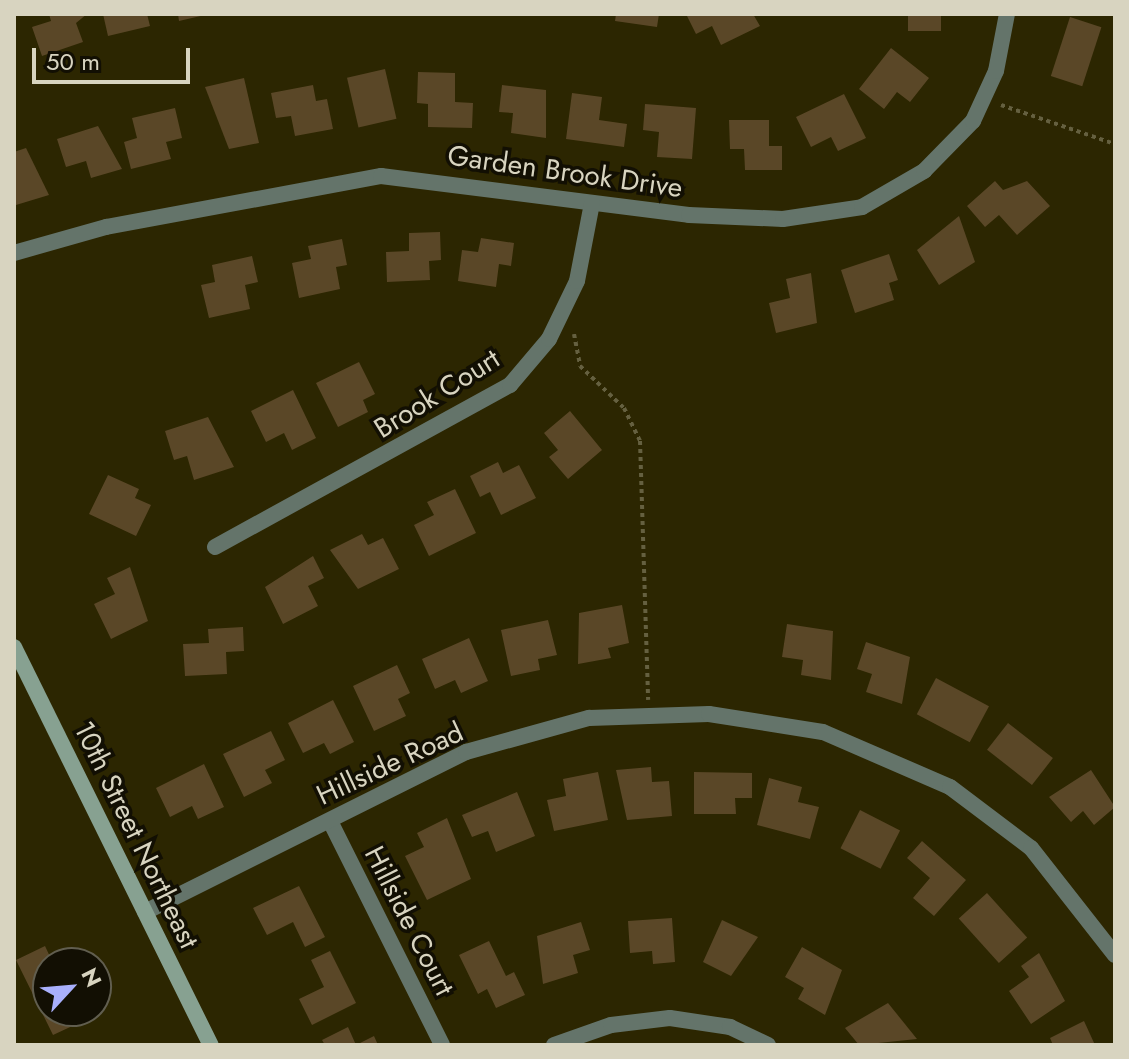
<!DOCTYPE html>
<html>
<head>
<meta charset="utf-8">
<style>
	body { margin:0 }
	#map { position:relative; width:1129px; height:1059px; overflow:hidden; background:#2c2601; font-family:Jost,sans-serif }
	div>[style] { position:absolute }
	.building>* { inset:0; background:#5a4727; transform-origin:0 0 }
	.path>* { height:4px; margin-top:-2px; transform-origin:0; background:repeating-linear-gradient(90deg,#656040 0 4px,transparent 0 8px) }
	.street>* { height:16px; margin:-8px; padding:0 8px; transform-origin:8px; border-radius:8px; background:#64746a }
	.secondary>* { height:16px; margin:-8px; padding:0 8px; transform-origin:8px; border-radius:8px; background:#87a191 }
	span { translate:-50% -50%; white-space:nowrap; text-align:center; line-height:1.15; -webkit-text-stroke:7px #120f03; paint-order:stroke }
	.street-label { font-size:28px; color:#d8d4c0 }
	.frame { position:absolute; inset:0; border:16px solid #d8d4c0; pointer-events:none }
	.north { position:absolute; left:32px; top:947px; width:80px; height:80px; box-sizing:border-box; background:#120f03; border:2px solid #615e4f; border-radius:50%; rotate:64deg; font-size:22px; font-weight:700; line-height:32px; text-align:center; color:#d8d4c0 }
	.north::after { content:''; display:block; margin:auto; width:28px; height:36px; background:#a9b0fc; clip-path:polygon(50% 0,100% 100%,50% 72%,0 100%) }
	.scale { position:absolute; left:32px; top:48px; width:158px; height:36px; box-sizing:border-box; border:4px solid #d8d4c0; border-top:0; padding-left:10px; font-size:24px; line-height:28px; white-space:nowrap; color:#d8d4c0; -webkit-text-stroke:6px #120f03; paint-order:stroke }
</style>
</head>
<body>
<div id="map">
	<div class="building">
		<div style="clip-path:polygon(49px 14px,87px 14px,76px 23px,83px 42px,42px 56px,32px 27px,51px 21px)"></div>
		<div style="clip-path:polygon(103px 14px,147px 14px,150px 26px,108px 36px)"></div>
		<div style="clip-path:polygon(178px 14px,205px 14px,205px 15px,179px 21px)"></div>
		<div style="clip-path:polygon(616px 14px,659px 14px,657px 27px,615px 21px)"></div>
		<div style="clip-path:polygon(686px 14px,753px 14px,760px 26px,721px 45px,712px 26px,696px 34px)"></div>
		<div style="left:908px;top:14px;width:33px;height:17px"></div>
		<div style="left:1070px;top:17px;width:33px;height:62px;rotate:18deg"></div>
		<div style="clip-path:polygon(891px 48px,929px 78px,910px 102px,897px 92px,884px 109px,859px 89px)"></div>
		<div style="left:385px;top:69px;width:51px;height:39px;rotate:77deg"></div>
		<div style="clip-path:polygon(418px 72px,455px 73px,455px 102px,473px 103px,472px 128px,428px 127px,428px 104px,417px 103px)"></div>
		<div style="clip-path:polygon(244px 78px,259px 143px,229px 149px,205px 87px)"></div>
		<div style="clip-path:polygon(313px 85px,316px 101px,327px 99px,333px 129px,295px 136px,291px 116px,276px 118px,271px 93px)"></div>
		<div style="clip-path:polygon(502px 85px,546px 90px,546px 138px,511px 133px,513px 113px,499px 112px)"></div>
		<div style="clip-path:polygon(572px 93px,602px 97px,599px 120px,627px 124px,624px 147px,566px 139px)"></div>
		<div style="clip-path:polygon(844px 94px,866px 138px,838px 151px,831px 137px,811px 147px,796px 117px)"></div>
		<div style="clip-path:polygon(645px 104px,696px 108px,692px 159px,657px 157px,659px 132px,643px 130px)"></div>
		<div style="clip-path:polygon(175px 108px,182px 138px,166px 142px,171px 159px,131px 169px,124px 142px,137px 138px,132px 118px)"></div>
		<div style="clip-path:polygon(729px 120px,769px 120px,769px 146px,782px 146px,782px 170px,745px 170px,744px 149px,730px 149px)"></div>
		<div style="clip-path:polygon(98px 126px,122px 169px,91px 178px,86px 161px,66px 167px,57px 139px)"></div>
		<div style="clip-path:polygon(26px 148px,49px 195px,16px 205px,14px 152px)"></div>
		<div style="clip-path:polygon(995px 181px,1003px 190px,1027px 181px,1050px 206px,1017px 235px,999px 215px,985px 227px,967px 206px)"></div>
		<div style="clip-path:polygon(959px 216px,975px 262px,939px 285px,917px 250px)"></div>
		<div style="clip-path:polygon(440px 232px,441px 260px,429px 261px,430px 280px,387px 282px,386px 252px,409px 251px,409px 233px)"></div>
		<div style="clip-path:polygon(481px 238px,514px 243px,511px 266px,499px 264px,496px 287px,458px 281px,462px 250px,478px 252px)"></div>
		<div style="clip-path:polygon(342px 239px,347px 265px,336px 267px,340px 289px,299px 298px,292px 263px,311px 259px,308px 246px)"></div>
		<div style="clip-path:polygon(889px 254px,898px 280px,889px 283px,894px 300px,855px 313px,841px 270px)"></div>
		<div style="clip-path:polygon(252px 256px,258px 282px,245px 285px,250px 309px,209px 318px,201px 285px,215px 282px,212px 265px)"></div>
		<div style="clip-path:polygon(811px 273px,817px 323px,776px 333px,769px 303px,790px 298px,786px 279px)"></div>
		<div style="clip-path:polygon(359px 362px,375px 394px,363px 400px,368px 412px,338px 427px,316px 383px)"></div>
		<div style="clip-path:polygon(293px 390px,316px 438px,292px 450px,284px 433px,266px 442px,251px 411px)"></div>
		<div style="clip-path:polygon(570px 411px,602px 450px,568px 479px,549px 457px,558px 450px,544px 433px)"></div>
		<div style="clip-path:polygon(208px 417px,234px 467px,194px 480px,187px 456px,174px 460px,165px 431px)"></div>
		<div style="clip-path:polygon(498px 462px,503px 473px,519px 465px,536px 498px,501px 515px,490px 492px,480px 497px,470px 476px)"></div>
		<div style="clip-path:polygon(108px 475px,139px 489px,135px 498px,151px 505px,136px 536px,89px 514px)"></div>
		<div style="clip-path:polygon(455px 489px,476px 533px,429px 556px,414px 525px,434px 515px,427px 502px)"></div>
		<div style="clip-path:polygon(362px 534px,368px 545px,383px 538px,399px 569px,358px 589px,330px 550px)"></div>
		<div style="clip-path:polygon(313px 556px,324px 578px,308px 586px,318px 606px,283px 624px,265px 587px)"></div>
		<div style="clip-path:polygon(130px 567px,148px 621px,111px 639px,94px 604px,115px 594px,107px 578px)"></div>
		<div style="clip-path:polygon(622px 605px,629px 643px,608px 648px,611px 658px,578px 664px,579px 613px)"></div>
		<div style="clip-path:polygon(548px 620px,557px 655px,538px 659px,540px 670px,511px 676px,501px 630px)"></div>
		<div style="clip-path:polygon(787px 624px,833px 631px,831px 680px,801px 675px,803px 660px,782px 657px)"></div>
		<div style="clip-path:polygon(243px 627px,244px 651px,226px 652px,227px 674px,185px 676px,183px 644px,209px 643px,208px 629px)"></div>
		<div style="clip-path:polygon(469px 638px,488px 681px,461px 693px,455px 680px,435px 689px,422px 659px)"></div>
		<div style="clip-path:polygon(866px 642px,910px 657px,902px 704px,866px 692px,872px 674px,857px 669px)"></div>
		<div style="clip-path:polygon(397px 665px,410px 693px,398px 699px,406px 716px,374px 731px,353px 686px)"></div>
		<div style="left:936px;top:678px;width:60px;height:41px;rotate:28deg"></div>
		<div style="clip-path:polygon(333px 700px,354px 742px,330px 754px,324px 743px,303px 753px,288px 723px)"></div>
		<div style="left:1008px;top:723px;width:57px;height:34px;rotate:38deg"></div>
		<div style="clip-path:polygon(271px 731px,285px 760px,265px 770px,272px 783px,244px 797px,223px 754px)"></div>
		<div style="clip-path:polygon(204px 764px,224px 807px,198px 819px,192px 806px,170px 817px,156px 788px)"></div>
		<div style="clip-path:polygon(651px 767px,652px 782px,669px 781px,672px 816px,627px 820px,616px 770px)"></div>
		<div style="clip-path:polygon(1091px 770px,1115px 807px,1094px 825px,1083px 811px,1071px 822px,1049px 797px)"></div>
		<div style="clip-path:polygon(598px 772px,608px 820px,554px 831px,547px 800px,566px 796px,563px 779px)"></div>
		<div style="clip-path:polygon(694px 772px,752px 773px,752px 798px,735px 798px,736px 814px,694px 814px)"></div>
		<div style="clip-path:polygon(769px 778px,802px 787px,798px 802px,819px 807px,810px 839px,757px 825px)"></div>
		<div style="clip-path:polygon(517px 792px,535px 836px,496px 852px,488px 831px,472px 837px,462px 815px)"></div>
		<div style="left:860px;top:810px;width:45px;height:43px;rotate:27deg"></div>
		<div style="clip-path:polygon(447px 818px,471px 879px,427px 900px,405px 856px,424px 847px,417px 833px)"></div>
		<div style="clip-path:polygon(922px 841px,966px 880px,934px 916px,913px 898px,930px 878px,907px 858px)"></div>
		<div style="clip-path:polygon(299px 886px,325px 937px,305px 947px,293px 922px,267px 935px,253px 908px)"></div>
		<div style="left:987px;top:893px;width:60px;height:38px;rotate:48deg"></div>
		<div style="clip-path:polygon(672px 918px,675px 962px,653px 964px,652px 951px,630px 953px,628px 921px)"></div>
		<div style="clip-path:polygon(722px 920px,758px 937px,731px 976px,703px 962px)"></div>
		<div style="clip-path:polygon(581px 922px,590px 950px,573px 955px,578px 973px,543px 984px,537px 936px)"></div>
		<div style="clip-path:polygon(489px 941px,506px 976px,514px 972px,525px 995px,496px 1008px,487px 989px,478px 994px,459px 955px)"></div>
		<div style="clip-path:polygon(45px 946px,53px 963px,48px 1011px,76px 1011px,81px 1022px,53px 1035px,16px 960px)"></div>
		<div style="clip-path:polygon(802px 947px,842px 970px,825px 1015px,798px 999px,804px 988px,785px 977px)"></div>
		<div style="clip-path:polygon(330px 951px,356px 1003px,312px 1025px,299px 999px,324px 987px,311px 960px)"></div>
		<div style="clip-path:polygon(1039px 953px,1065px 1001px,1031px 1024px,1009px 991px,1029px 977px,1021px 966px)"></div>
		<div style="clip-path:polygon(888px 1003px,917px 1039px,859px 1045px,845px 1028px)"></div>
		<div style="clip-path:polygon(1084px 1021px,1095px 1045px,1053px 1045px,1050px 1038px)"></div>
		<div style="clip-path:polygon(348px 1027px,356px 1045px,374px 1036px,378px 1045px,325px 1045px,322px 1040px)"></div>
	</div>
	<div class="path">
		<div style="left:1001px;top:105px;width:120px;rotate:18.9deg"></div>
		<div style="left:574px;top:334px;width:33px;rotate:79deg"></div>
		<div style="left:580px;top:366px;width:61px;rotate:43.7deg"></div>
		<div style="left:624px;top:408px;width:37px;rotate:64deg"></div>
		<div style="left:640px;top:441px;width:259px;rotate:88.2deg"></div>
	</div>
	<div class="street">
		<div style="left:14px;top:253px;width:96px;rotate:-15.8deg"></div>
		<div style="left:106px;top:227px;width:280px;rotate:-10.5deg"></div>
		<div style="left:381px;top:176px;width:310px;rotate:7.2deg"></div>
		<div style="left:689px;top:215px;width:94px;rotate:2.4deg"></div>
		<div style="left:783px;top:219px;width:80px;rotate:-8.6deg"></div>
		<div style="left:862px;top:207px;width:72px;rotate:-30.1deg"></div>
		<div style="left:924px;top:171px;width:70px;rotate:-45.6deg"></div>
		<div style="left:973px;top:121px;width:55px;rotate:-65.3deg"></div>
		<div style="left:996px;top:71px;width:58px;rotate:-79.1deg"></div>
		<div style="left:215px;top:547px;width:337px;rotate:-28.8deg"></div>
		<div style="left:510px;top:385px;width:60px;rotate:-49.7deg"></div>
		<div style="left:549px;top:339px;width:64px;rotate:-64.2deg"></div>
		<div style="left:577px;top:281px;width:79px;rotate:-79.1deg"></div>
		<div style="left:330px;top:821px;width:250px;rotate:63.4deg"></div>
		<div style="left:145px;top:912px;width:359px;rotate:-26.5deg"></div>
		<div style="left:466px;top:752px;width:128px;rotate:-15.5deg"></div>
		<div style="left:589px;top:718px;width:120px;rotate:-1.9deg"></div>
		<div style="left:709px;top:714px;width:115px;rotate:9deg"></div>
		<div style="left:823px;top:732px;width:138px;rotate:23.4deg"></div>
		<div style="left:950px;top:787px;width:101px;rotate:37deg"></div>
		<div style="left:1031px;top:848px;width:136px;rotate:51.9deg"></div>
		<div style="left:554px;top:1045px;width:60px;rotate:-19.3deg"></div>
		<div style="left:611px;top:1025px;width:59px;rotate:-6.8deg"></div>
		<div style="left:670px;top:1018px;width:61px;rotate:8.5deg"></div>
		<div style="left:730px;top:1027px;width:42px;rotate:25.3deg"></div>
	</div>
	<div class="secondary">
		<div style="left:14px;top:647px;width:444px;rotate:63.7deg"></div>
	</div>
	<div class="street-label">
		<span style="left:565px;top:172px;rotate:8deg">Garden Brook Drive</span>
		<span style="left:437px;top:394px;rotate:-32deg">Brook Court</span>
		<span style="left:390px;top:764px;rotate:-25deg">Hillside Road</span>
		<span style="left:136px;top:835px;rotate:64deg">10th Street Northeast</span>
		<span style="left:409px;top:921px;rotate:63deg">Hillside Court</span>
	</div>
	<div class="frame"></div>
	<div class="north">N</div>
	<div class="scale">50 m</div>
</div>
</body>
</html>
